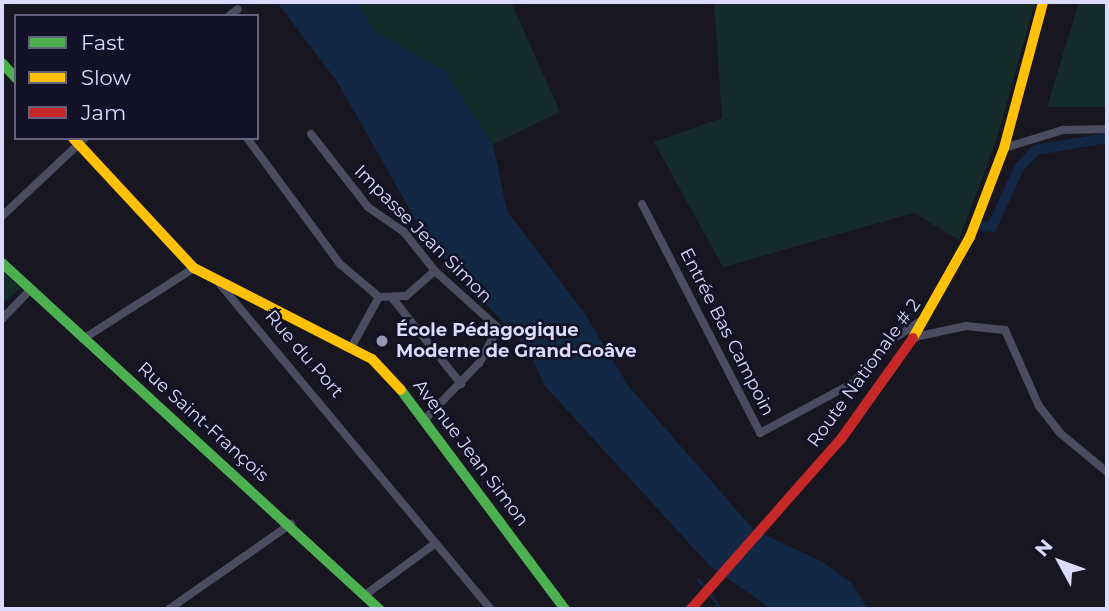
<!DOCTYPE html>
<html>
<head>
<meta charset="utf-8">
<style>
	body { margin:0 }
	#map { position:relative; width:1109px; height:611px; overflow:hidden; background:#171621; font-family:Montserrat,sans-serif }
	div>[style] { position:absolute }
	.green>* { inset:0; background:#152c2b }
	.water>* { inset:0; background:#122845 }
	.stream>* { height:2.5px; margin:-1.25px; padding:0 1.25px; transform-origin:1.25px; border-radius:1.25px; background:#122845 }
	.canal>* { height:10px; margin:-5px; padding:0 5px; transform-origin:5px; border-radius:5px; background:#122845 }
	.street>* { height:8px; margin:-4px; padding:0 4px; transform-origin:4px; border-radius:4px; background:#4c4c61 }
	.fast>* { height:10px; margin:-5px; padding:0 5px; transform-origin:5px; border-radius:5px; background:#4caf50 }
	.slow>* { height:10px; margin:-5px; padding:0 5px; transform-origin:5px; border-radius:5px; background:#ffc107 }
	.jam>* { height:10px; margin:-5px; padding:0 5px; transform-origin:5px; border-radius:5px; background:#c62828 }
	.dots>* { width:19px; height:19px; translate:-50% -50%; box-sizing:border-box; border:4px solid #131126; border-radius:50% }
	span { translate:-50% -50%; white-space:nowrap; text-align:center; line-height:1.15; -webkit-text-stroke:5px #131126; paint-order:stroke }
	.street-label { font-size:18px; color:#dbd9fc }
	.poi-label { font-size:18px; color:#dbd9fc; font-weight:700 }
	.left { translate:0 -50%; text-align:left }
	.frame { position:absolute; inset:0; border:4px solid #dbd9fc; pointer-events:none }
	.legend { position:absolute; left:14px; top:14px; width:245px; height:126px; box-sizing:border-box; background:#131126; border:2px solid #63617c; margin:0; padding:9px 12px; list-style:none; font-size:21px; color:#dbd9fc }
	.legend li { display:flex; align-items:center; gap:14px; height:35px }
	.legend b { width:35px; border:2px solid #63617c }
	.north { position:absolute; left:1025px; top:527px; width:70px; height:70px; -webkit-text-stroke:5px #131126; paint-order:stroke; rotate:311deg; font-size:19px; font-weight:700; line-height:28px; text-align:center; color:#dbd9fc }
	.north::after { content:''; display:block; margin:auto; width:24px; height:32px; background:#dbd9fc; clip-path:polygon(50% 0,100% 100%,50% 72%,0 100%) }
</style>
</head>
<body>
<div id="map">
	<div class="green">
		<div style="clip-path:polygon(358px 2px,511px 2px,560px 112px,493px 144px,444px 71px,373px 31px)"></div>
		<div style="clip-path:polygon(714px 2px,1035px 2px,997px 138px,959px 240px,914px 213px,723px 267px,654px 142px,722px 118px)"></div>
		<div style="clip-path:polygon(1079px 2px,1107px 2px,1107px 107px,1047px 107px)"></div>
		<div style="clip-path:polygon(2px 271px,21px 288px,2px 304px)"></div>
	</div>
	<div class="water">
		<div style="clip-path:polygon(277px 2px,358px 2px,374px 31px,444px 70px,493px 144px,507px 211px,583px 311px,629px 387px,754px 530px,821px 561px,851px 582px,868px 609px,771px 609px,710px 566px,545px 386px,528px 350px,426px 238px,338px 83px)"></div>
	</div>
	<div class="stream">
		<div style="left:698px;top:579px;width:11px;rotate:49deg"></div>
		<div style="left:711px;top:595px;width:17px;rotate:54deg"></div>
	</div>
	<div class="canal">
		<div style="left:982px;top:226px;width:10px;rotate:6deg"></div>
		<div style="left:992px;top:227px;width:65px;rotate:-65.4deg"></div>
		<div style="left:1019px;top:168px;width:25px;rotate:-47deg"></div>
		<div style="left:1036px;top:150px;width:72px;rotate:-9.6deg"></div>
	</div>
	<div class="street">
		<div style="left:229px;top:16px;width:11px;rotate:-38deg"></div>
		<div style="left:311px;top:134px;width:93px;rotate:52deg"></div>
		<div style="left:368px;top:207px;width:44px;rotate:34.8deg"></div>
		<div style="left:404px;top:232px;width:50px;rotate:51.5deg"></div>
		<div style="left:435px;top:271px;width:85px;rotate:42.1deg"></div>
		<div style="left:498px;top:328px;width:40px;rotate:118deg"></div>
		<div style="left:479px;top:363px;width:76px;rotate:133.9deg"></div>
		<div style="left:247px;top:138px;width:157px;rotate:53.6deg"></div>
		<div style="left:340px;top:264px;width:51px;rotate:40.2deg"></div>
		<div style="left:1004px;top:148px;width:62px;rotate:-17deg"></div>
		<div style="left:1063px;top:130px;width:44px;rotate:-1.3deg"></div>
		<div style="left:642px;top:204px;width:258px;rotate:62.7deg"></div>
		<div style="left:760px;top:433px;width:106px;rotate:-28.3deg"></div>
		<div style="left:853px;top:383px;width:49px;rotate:-50.8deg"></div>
		<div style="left:884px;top:345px;width:45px;rotate:-33.3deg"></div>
		<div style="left:2px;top:216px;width:114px;rotate:-43.2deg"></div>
		<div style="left:219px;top:283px;width:425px;rotate:50.2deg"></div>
		<div style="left:393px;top:299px;width:109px;rotate:51.3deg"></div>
		<div style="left:2px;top:319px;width:40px;rotate:-46deg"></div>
		<div style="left:915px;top:337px;width:52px;rotate:-12.2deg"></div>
		<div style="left:966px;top:326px;width:39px;rotate:6deg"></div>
		<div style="left:1005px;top:330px;width:83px;rotate:65.9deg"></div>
		<div style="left:1039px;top:406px;width:34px;rotate:52deg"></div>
		<div style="left:1060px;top:433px;width:61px;rotate:39.7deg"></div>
		<div style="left:83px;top:339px;width:132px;rotate:-32.6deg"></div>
		<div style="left:353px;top:344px;width:54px;rotate:-61deg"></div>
		<div style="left:379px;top:297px;width:27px;rotate:-2deg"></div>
		<div style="left:406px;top:296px;width:38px;rotate:-41deg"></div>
		<div style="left:365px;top:595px;width:84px;rotate:-36.3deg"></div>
		<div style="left:169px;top:609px;width:149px;rotate:-34.9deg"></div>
	</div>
	<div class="fast">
		<div style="left:2px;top:63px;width:21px;rotate:47deg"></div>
		<div style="left:2px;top:263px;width:512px;rotate:42.54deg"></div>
		<div style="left:401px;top:390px;width:274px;rotate:53.2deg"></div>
	</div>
	<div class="slow">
		<div style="left:73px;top:138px;width:178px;rotate:47.1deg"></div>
		<div style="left:194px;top:268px;width:200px;rotate:27.1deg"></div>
		<div style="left:372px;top:359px;width:42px;rotate:46.9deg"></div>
		<div style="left:913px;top:338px;width:116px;rotate:-60.6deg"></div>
		<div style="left:970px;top:237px;width:95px;rotate:-69.1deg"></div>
		<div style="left:1004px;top:148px;width:151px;rotate:-75deg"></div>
	</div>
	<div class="jam">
		<div style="left:691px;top:609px;width:227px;rotate:-48.6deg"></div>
		<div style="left:841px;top:439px;width:124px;rotate:-54.5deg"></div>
	</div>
	<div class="dots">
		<div style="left:382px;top:341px;background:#9695af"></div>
	</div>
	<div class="street-label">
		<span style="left:423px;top:234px;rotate:45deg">Impasse Jean Simon</span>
		<span style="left:727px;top:332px;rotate:63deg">Entrée Bas Campoin</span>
		<span style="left:304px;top:354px;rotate:49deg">Rue du Port</span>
		<span style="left:864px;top:373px;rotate:-54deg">Route Nationale # 2</span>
		<span style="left:203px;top:422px;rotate:42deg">Rue Saint-François</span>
		<span style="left:471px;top:453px;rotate:53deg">Avenue Jean Simon</span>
	</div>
	<div class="poi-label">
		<span class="left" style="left:396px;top:341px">École Pédagogique<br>Moderne de Grand-Goâve</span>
	</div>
	<div class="frame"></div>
	<ul class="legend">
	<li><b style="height:9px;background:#4caf50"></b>Fast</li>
	<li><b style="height:9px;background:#ffc107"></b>Slow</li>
	<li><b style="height:9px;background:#c62828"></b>Jam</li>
	</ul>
	<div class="north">N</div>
</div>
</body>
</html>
